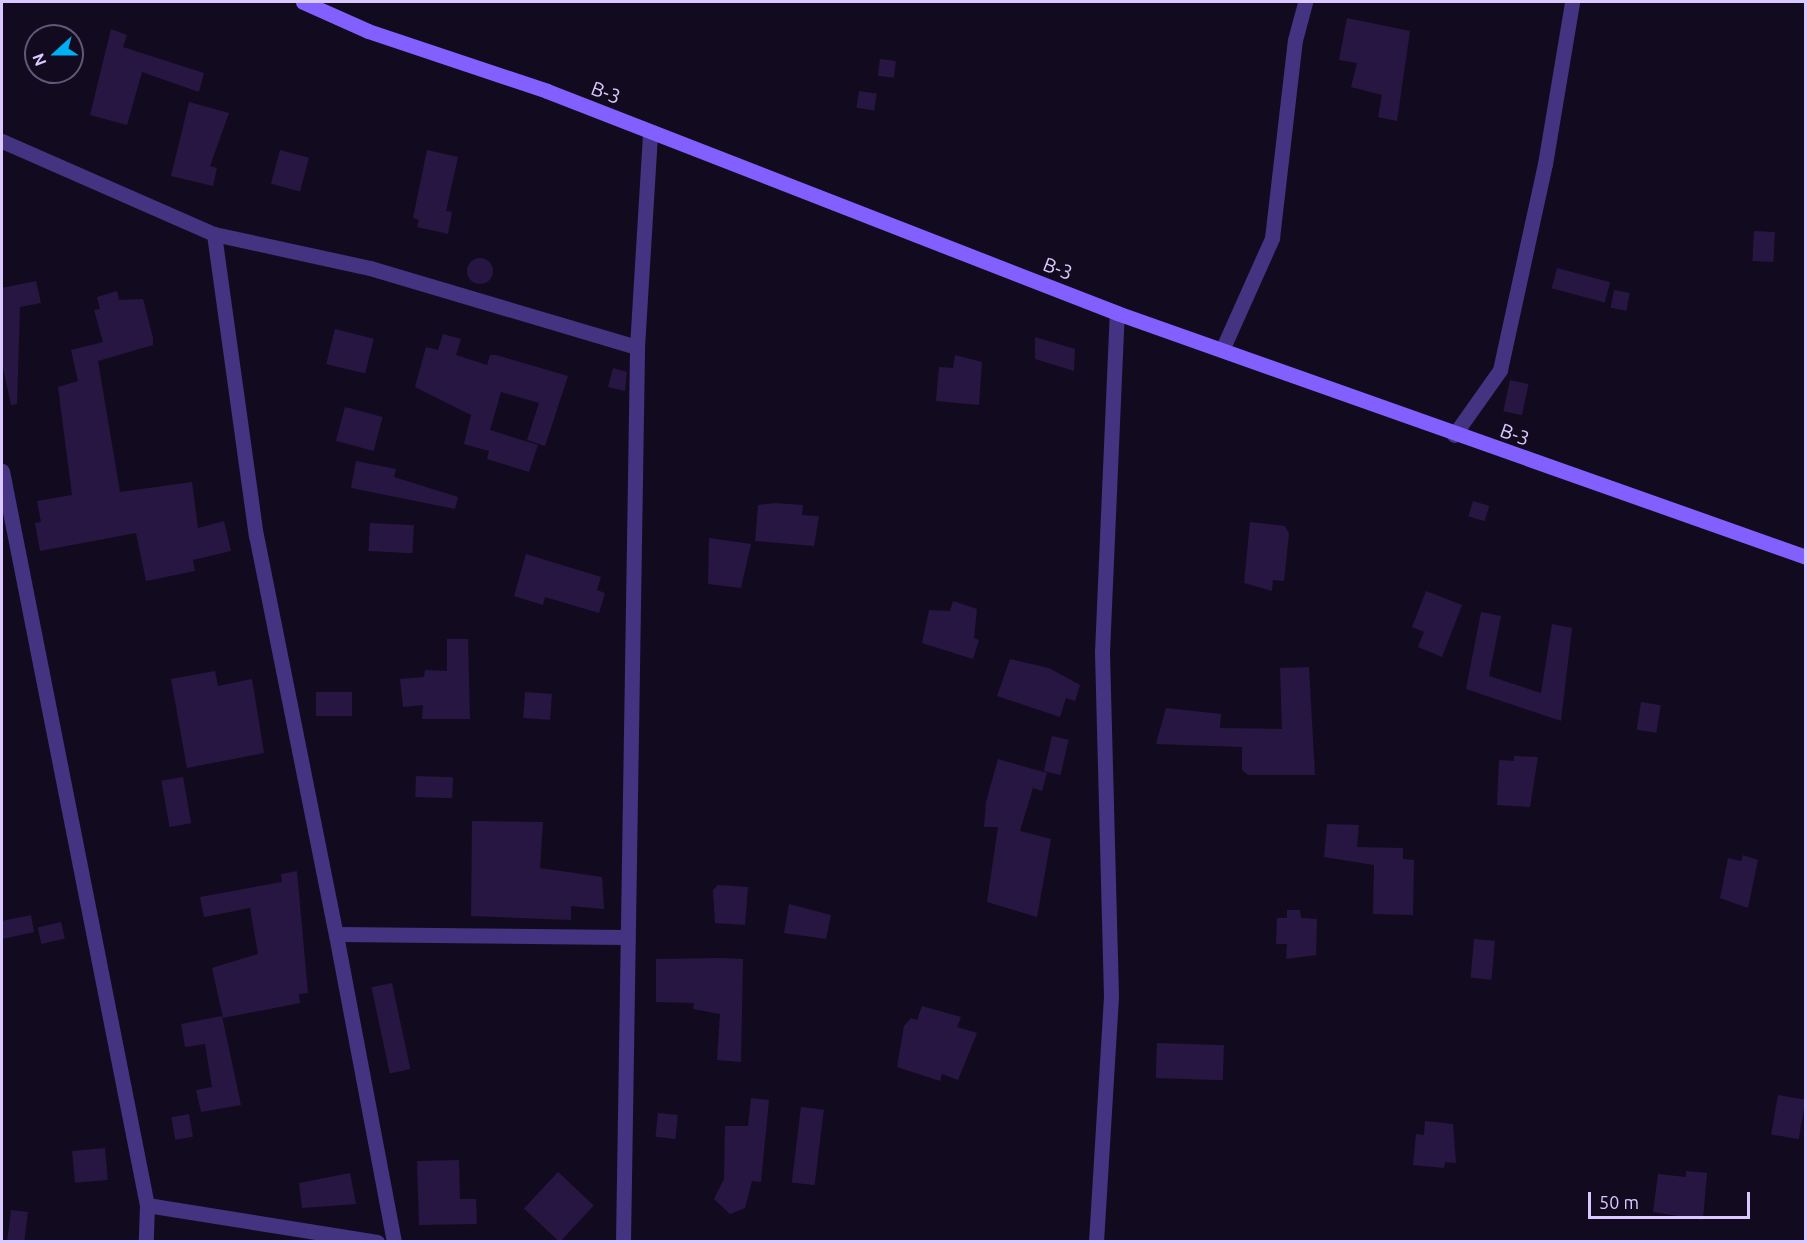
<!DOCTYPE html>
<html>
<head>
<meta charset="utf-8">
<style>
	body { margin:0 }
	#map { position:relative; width:1807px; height:1243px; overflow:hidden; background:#120b1f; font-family:Ubuntu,sans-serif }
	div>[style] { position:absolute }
	.building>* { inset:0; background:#271641; transform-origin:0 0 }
	.round { border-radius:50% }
	.minor>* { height:15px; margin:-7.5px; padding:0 7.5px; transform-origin:7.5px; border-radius:7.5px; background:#443381 }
	.secondary>* { height:15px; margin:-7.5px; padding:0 7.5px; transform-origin:7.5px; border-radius:7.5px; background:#8160ff }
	span { translate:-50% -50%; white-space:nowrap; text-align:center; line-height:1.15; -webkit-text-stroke:6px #120b1f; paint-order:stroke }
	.street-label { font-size:20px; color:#d9c9ff }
	.frame { position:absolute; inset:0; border:3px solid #d9c9ff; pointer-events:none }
	.north { position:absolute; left:24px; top:24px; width:60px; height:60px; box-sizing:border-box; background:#120b1f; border:2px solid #625779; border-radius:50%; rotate:249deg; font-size:16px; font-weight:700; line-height:24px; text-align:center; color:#d9c9ff }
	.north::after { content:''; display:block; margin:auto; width:21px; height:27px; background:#00b0f4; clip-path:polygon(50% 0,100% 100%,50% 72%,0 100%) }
	.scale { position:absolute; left:1588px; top:1192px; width:162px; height:27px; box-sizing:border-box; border:3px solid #d9c9ff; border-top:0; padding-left:8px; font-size:18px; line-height:21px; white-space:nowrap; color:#d9c9ff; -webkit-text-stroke:4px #120b1f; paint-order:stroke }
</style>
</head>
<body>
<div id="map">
	<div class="building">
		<div style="clip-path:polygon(1347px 18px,1410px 31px,1397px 121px,1378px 117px,1382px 95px,1351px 87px,1357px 63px,1339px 60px)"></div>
		<div style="clip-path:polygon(111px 29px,127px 35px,123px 47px,204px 73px,199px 92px,142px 72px,127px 125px,90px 115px)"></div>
		<div style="left:880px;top:59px;width:16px;height:17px;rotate:7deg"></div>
		<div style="left:859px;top:91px;width:18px;height:17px;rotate:9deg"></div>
		<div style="clip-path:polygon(189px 102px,229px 113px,210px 166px,217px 168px,213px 186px,171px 176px)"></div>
		<div style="left:280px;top:150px;width:30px;height:35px;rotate:15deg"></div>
		<div style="clip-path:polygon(427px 150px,458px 157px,446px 211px,452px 212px,448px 234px,417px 227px,419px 220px,413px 218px)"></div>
		<div style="left:1754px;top:231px;width:21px;height:30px;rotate:3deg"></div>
		<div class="round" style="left:467px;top:258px;width:26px;height:26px"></div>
		<div style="left:1557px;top:268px;width:55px;height:21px;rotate:15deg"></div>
		<div style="clip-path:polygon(36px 281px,41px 303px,20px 307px,17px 404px,11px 405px,2px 363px,2px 288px)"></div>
		<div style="left:1614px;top:290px;width:16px;height:18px;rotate:11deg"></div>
		<div style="clip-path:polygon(117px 291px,119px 300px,143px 299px,153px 338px,153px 345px,98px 361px,120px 492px,192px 482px,198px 528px,224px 521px,231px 551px,193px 560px,195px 571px,146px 581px,136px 533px,40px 551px,35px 523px,41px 522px,37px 501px,72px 495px,58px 387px,78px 381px,71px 350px,103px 342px,94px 310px,100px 309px,97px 297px)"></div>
		<div style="left:335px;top:329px;width:40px;height:36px;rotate:14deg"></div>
		<div style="clip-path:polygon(443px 334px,461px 339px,456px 355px,487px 365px,490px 355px,496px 355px,568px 376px,545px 446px,527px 440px,539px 403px,501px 392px,490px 430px,538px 445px,529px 472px,487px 459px,489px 451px,464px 444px,471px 415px,415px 387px,426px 347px,438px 350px)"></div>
		<div style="clip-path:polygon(1035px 337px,1075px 349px,1074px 371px,1035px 359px)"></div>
		<div style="clip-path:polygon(955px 355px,982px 362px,979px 405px,936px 401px,939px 367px,953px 368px)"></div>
		<div style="clip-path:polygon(613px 368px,627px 372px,625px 391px,608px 387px)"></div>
		<div style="left:1510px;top:380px;width:19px;height:32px;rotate:12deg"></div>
		<div style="left:345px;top:407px;width:39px;height:35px;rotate:15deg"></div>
		<div style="clip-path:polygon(356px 461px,396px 469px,394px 477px,458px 497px,455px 509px,351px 488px)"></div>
		<div style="left:1473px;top:501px;width:17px;height:16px;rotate:17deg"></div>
		<div style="clip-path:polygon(775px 503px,803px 505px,802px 515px,819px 516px,814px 546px,755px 541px,758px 505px)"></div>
		<div style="clip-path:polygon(1250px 522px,1285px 526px,1289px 534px,1284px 581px,1273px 580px,1272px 591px,1244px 583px)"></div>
		<div style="left:370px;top:523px;width:44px;height:28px;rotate:3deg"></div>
		<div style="clip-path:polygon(709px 538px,751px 544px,741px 588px,708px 584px)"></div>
		<div style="clip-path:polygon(526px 554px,601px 577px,597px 590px,605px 593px,599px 613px,545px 597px,543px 605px,514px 596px)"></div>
		<div style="clip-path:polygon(1426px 591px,1462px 605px,1442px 657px,1418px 647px,1424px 632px,1412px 627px)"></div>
		<div style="clip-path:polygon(953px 601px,977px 609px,974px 638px,979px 640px,973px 659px,922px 643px,929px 610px,950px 611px)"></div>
		<div style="clip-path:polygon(1481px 612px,1501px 616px,1489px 676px,1541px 693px,1552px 624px,1572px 628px,1561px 721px,1466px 689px)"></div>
		<div style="clip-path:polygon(447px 639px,468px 639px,470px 719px,422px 719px,423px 705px,403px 707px,400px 679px,424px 677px,425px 670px,447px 671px)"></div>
		<div style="clip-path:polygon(1010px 659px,1049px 668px,1080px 685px,1075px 701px,1066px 698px,1060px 717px,997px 696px)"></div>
		<div style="clip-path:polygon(1309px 667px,1315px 775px,1248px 775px,1242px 770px,1242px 747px,1156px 744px,1166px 708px,1221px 714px,1220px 728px,1282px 729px,1280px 668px)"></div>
		<div style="clip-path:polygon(215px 671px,218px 686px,252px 679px,264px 753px,187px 768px,171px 679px)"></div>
		<div style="left:316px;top:692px;width:36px;height:24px"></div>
		<div style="left:525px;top:692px;width:27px;height:26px;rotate:4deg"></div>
		<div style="left:1641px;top:702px;width:20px;height:28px;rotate:9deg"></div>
		<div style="left:1052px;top:736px;width:17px;height:36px;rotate:13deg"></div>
		<div style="clip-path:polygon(1514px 756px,1538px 757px,1530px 807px,1497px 805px,1499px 760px,1514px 761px)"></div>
		<div style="clip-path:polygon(998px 759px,1047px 773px,1042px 791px,1033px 788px,1020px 831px,1051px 839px,1037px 917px,987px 902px,998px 827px,984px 827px,986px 802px)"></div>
		<div style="left:416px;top:776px;width:37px;height:21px;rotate:2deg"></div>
		<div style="left:183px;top:777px;width:47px;height:22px;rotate:80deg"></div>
		<div style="clip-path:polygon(472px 821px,543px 822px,540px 868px,602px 877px,604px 909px,571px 906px,571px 920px,471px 916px)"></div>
		<div style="clip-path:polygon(1327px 824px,1359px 825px,1357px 847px,1403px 848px,1403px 859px,1414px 860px,1413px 915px,1373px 914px,1374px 865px,1324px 857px)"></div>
		<div style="clip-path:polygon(1743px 855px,1758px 860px,1748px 908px,1720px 898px,1728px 858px,1741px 861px)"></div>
		<div style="clip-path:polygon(297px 871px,308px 993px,299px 994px,300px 1003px,223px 1018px,212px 968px,258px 954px,250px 908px,204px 917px,200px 897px,282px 882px,281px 874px)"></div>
		<div style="clip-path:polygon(718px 885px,748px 887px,745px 925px,715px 923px,713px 890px)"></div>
		<div style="clip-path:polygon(789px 904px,831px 915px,826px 939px,784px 933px)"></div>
		<div style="clip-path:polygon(1287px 910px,1300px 910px,1301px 918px,1317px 919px,1316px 955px,1286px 959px,1287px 944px,1276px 944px,1277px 918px,1287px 918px)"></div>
		<div style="clip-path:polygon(31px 915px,34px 932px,2px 939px,2px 921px)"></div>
		<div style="left:61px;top:922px;width:17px;height:24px;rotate:77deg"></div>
		<div style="left:1474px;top:939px;width:21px;height:39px;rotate:5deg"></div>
		<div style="clip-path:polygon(720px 958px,743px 959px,741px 1062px,717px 1060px,720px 1014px,693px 1009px,694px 1003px,656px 1002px,656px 959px)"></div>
		<div style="left:392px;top:983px;width:88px;height:21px;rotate:78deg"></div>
		<div style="clip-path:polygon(922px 1006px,961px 1017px,957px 1027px,977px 1033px,958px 1080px,942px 1074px,940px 1081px,897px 1067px,904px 1026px,911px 1018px,917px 1020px)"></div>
		<div style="clip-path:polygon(222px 1016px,241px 1105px,201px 1112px,196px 1090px,212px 1087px,205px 1044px,185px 1047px,181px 1024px)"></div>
		<div style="left:1157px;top:1043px;width:67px;height:35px;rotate:2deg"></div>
		<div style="left:1778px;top:1095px;width:28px;height:40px;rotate:10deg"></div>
		<div style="clip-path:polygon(751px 1098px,769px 1100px,761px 1182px,752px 1181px,745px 1208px,730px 1214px,714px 1199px,724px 1179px,725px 1126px,748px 1126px)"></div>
		<div style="left:801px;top:1107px;width:23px;height:76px;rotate:7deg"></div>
		<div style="left:658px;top:1113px;width:20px;height:24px;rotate:6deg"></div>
		<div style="left:189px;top:1114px;width:23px;height:18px;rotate:80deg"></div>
		<div style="clip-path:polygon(1425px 1121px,1453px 1124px,1456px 1163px,1445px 1162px,1444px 1168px,1413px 1165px,1416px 1134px,1424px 1135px)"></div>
		<div style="left:105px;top:1148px;width:32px;height:33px;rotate:85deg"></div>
		<div style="clip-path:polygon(459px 1160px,460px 1199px,476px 1199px,477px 1224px,419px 1225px,417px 1161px)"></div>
		<div style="clip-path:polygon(1686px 1171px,1707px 1173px,1703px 1220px,1653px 1212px,1658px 1174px,1686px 1177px)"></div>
		<div style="left:558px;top:1172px;width:49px;height:50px;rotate:43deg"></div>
		<div style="clip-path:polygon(350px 1173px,356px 1204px,302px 1208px,299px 1183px)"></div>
		<div style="left:11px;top:1210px;width:17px;height:32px;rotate:7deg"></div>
	</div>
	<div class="minor">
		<div style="left:2px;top:141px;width:232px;rotate:23.7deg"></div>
		<div style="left:214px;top:234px;width:304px;rotate:82.1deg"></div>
		<div style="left:256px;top:535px;width:407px;rotate:78.7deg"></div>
		<div style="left:214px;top:234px;width:160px;rotate:12.3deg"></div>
		<div style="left:370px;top:268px;width:278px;rotate:16.5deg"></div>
		<div style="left:1222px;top:350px;width:123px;rotate:-65.9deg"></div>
		<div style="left:1272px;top:238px;width:199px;rotate:-83.4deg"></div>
		<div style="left:1295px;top:40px;width:39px;rotate:-75deg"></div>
		<div style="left:1454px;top:435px;width:80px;rotate:-54.7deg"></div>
		<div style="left:1500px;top:370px;width:211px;rotate:-77.7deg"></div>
		<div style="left:1545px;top:164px;width:164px;rotate:-80.5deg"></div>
		<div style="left:2px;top:471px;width:748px;rotate:78.83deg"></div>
		<div style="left:147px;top:1205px;width:37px;rotate:92deg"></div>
		<div style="left:147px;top:1205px;width:233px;rotate:9.1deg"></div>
		<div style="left:394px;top:1242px;width:313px;rotate:-100.7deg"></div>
		<div style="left:336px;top:934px;width:288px;rotate:0.6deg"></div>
		<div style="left:623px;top:1242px;width:895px;rotate:-89.1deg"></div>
		<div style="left:637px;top:347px;width:215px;rotate:-86.5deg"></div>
		<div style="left:1096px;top:1242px;width:246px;rotate:-86.5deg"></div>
		<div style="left:1111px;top:996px;width:344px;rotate:-91.5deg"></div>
		<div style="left:1102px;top:652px;width:339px;rotate:-87.5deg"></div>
	</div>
	<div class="secondary">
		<div style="left:303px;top:2px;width:71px;rotate:24deg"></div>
		<div style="left:368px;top:31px;width:189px;rotate:18.5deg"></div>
		<div style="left:547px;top:91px;width:612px;rotate:21.28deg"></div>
		<div style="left:1117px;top:313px;width:731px;rotate:19.5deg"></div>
	</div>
	<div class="street-label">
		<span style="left:606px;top:92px;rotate:21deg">B-3</span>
		<span style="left:1058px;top:268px;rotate:21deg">B-3</span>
		<span style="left:1515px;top:434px;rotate:20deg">B-3</span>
	</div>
	<div class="frame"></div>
	<div class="north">N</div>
	<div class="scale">50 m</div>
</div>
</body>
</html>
